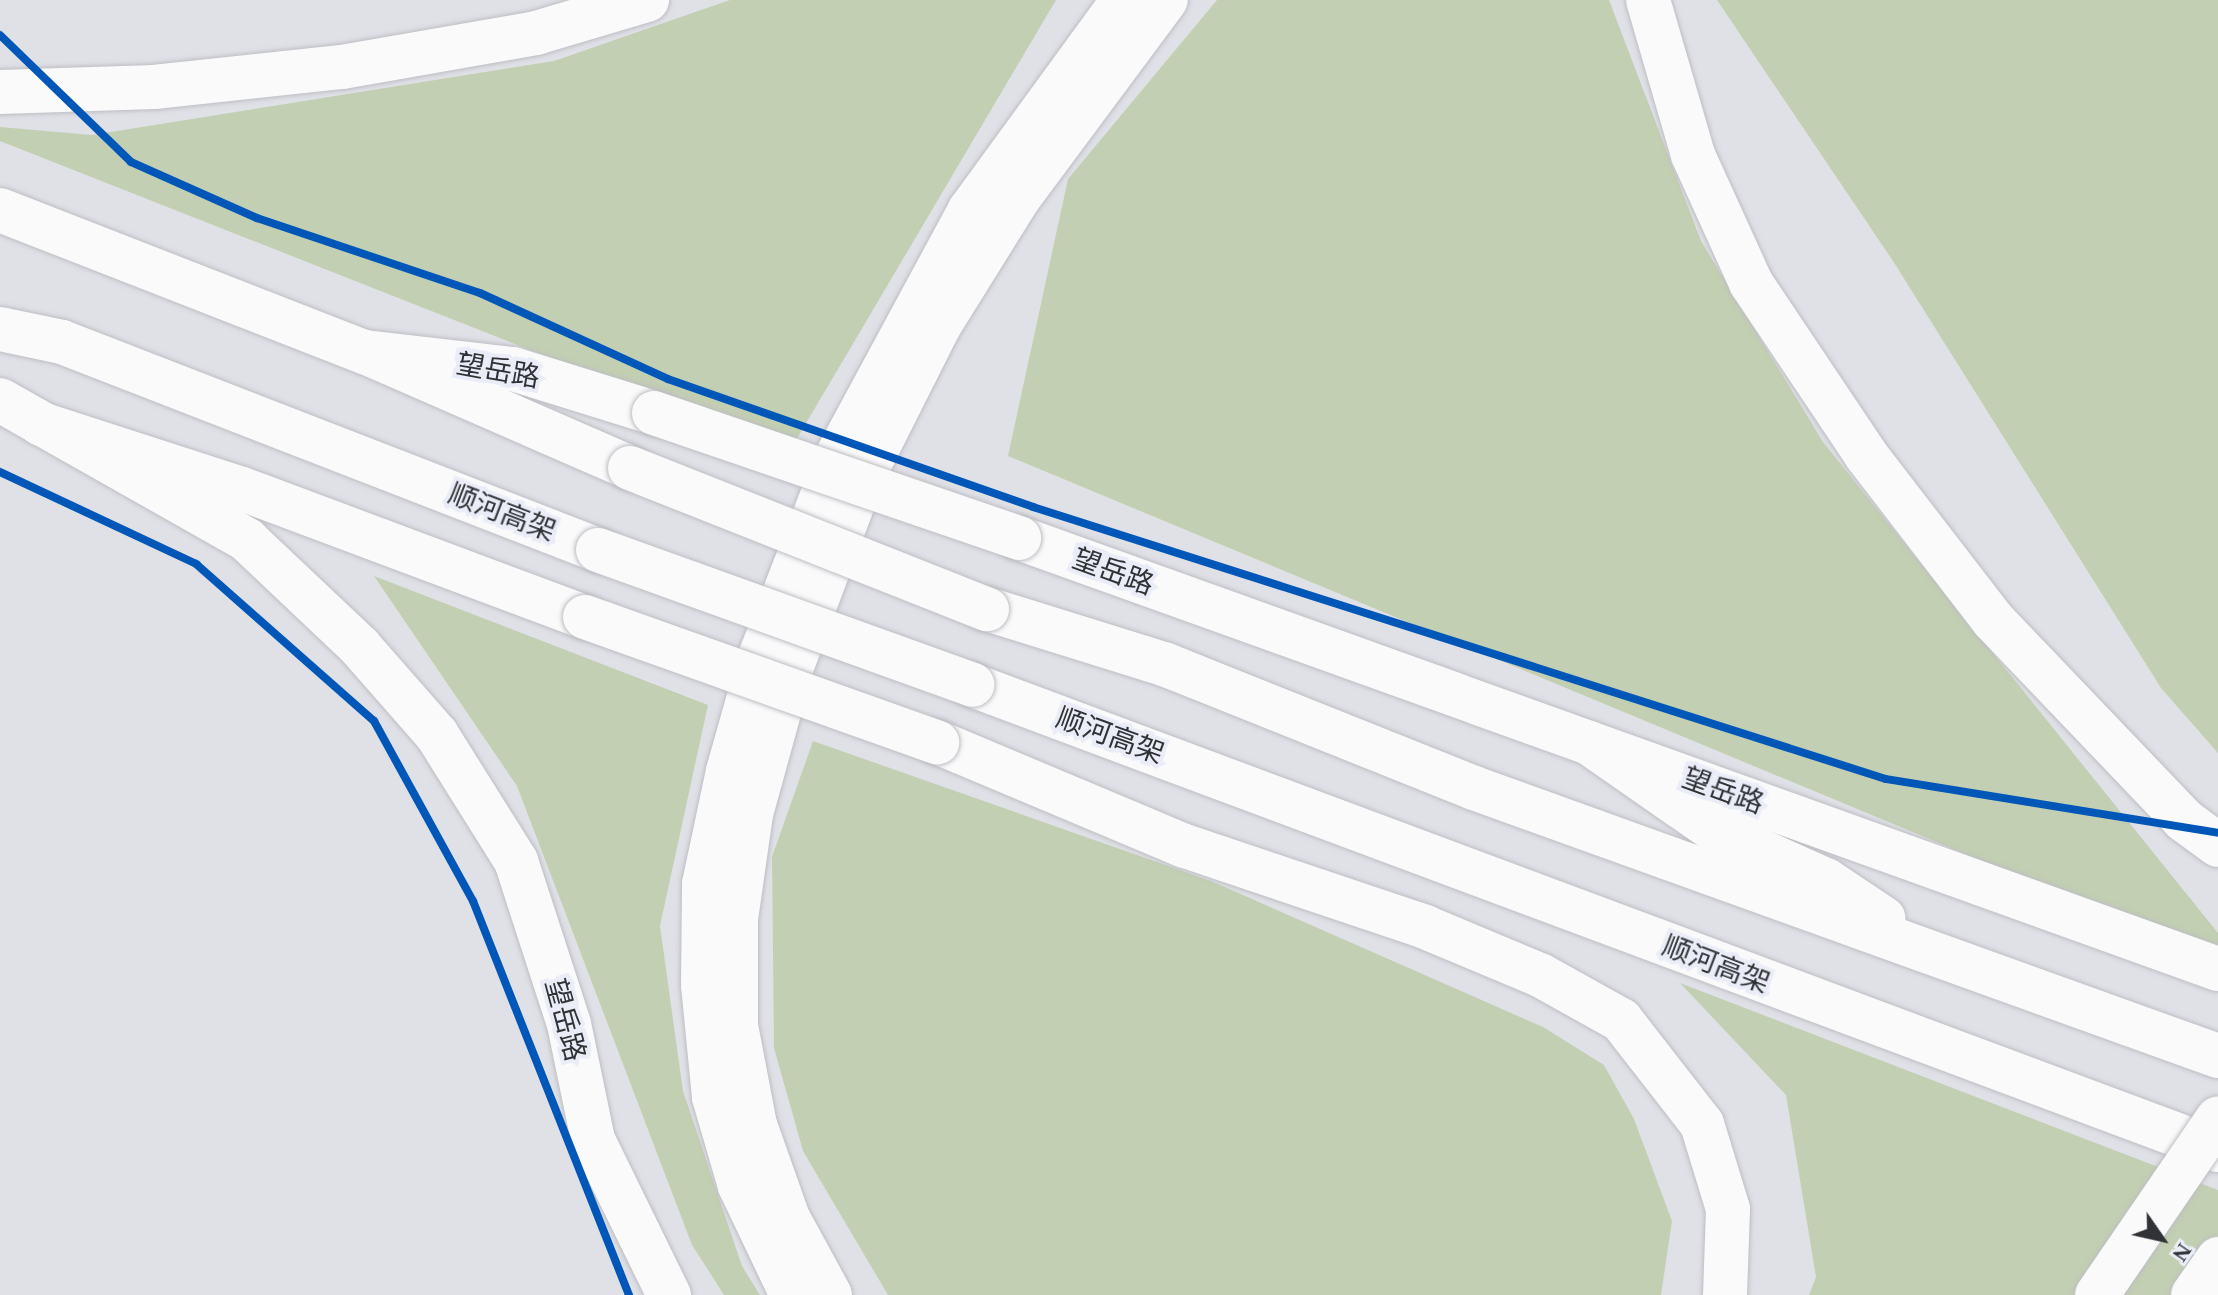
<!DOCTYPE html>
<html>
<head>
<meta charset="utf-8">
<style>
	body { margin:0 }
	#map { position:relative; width:2218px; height:1295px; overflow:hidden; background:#e0e1e7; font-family:"Times New Roman","Noto Sans SC",serif }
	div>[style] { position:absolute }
	.green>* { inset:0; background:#c3cfb2 }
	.roads { filter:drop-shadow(0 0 2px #bdbec3) drop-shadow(0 0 2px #bdbec3) }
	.major>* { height:44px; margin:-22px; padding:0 22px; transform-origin:22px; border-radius:22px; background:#fafafb }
	.highway>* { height:44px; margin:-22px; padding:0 22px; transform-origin:22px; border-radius:22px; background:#fafafb }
	.bridges { filter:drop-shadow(0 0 2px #bdbec3) drop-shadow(0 0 2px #bdbec3) }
	.major-bridge>* { height:44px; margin:-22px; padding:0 22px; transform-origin:22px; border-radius:22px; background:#fafafb }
	.highway-bridge>* { height:44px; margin:-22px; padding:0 22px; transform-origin:22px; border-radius:22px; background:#fafafb }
	.cycleway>* { height:8px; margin:-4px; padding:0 4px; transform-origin:4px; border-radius:4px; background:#0057b8 }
	span { translate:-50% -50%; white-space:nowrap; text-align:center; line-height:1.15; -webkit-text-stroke:8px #eaedf7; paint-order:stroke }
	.street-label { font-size:28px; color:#303236 }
	.north { position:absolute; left:2122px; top:1199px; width:80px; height:80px; -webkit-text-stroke:6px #eaedf7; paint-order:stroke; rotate:124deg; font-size:22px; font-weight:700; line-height:32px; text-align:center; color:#303236 }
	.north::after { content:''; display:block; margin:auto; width:28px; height:36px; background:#303236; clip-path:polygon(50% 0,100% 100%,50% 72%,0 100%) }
</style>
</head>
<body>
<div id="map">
	<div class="green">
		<div style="clip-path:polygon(730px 0,1056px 0,789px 452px,0 141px,0 127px,92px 135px,554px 61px)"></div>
		<div style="clip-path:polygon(1217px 0,1609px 0,1701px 241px,1823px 442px,2218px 933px,2218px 959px,1008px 456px,1068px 179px)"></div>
		<div style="clip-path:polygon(1717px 0,2218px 0,2218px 753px,2161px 688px,1893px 261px)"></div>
		<div style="clip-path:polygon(374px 576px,708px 705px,660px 926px,683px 1091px,742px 1266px,760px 1295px,724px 1295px,692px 1245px,517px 786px)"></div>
		<div style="clip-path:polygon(813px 741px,1211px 881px,1543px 1027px,1604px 1065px,1634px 1119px,1672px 1221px,1661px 1295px,888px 1295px,803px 1151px,774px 1048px,772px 857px)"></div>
		<div style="clip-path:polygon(1680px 983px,2218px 1190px,2218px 1295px,1809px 1295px,1816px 1277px,1786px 1095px)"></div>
	</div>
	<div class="roads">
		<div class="major">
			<div style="left:0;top:210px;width:392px;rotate:21.3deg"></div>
			<div style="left:365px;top:352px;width:149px;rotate:6.6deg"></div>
			<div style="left:513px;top:369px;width:148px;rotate:17.3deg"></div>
			<div style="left:0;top:400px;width:284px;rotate:29.5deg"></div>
			<div style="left:247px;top:540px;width:156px;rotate:43.4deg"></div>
			<div style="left:360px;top:647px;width:117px;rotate:48.8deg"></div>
			<div style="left:437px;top:735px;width:149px;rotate:57.9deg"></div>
			<div style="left:516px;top:861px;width:171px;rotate:72deg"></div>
			<div style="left:569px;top:1024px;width:118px;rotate:78.3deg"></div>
			<div style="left:593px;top:1140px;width:173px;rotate:63.9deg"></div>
			<div style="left:1019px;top:538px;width:1274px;rotate:19.77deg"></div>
		</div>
		<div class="highway">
			<div style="left:1648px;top:0;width:161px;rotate:73.8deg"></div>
			<div style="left:1693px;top:155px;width:141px;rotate:65.6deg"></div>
			<div style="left:1751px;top:283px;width:207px;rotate:56.2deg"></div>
			<div style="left:1866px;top:455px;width:208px;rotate:52.4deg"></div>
			<div style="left:1993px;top:620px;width:277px;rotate:46.3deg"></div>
			<div style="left:2184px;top:820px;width:42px;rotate:36.3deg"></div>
			<div style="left:0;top:92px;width:154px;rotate:-1.9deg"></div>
			<div style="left:154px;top:87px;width:189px;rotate:-6.1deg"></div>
			<div style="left:342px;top:67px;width:197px;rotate:-9.9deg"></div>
			<div style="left:536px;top:33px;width:116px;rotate:-16.6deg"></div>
			<div style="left:0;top:329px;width:63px;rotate:11.8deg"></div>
			<div style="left:62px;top:342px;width:575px;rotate:21.21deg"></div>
			<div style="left:365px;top:352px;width:289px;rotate:23.6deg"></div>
			<div style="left:41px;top:424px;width:211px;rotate:17.9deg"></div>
			<div style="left:242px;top:489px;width:366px;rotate:20.5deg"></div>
			<div style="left:987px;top:609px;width:185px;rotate:17.3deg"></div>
			<div style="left:1164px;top:664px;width:334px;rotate:21.8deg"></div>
			<div style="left:1474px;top:788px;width:791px;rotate:19.81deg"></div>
			<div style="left:972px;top:685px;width:1330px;rotate:20.47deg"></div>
			<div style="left:937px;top:742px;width:269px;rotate:22.8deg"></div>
			<div style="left:1185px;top:846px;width:253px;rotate:18.6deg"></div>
			<div style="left:1425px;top:927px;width:125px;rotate:22.7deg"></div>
			<div style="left:1540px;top:975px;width:93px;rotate:29.1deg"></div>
			<div style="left:1621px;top:1020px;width:132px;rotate:52.1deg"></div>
			<div style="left:1702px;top:1124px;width:89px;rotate:73deg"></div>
			<div style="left:1728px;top:1209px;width:86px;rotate:92deg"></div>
			<div style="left:1589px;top:743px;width:152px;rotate:34.8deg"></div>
			<div style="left:1714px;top:830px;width:123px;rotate:24.1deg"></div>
			<div style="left:1826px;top:880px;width:69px;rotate:33.7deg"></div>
			<div style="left:792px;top:1295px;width:121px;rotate:-115.5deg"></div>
			<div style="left:740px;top:1186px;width:93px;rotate:-106.3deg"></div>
			<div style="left:714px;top:1097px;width:113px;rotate:-95.6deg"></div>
			<div style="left:703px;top:985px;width:101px;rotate:-89.4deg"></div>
			<div style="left:704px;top:884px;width:116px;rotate:-78deg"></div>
			<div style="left:728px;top:771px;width:122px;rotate:-74.2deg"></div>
			<div style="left:761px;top:654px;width:214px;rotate:-68.9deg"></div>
			<div style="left:838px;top:454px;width:277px;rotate:-61.6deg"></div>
			<div style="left:970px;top:210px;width:260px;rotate:-53.9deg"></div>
			<div style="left:830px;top:1295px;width:88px;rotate:-118.6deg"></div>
			<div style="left:788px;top:1218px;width:99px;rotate:-109.5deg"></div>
			<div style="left:755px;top:1125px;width:102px;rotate:-100.8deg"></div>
			<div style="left:736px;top:1025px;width:106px;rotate:-90deg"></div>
			<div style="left:736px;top:919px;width:106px;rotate:-81.9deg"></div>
			<div style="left:751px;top:814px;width:150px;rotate:-74.6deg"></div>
			<div style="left:791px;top:669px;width:203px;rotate:-69.5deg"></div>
			<div style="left:862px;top:479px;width:171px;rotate:-63.3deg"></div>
			<div style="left:939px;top:326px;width:150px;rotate:-58.1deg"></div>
			<div style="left:1018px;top:199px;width:248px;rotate:-53.4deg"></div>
			<div style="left:2193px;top:1295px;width:44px;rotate:-55.2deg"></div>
		</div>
	</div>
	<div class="bridges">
		<div class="major-bridge">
			<div style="left:654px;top:413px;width:386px;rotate:18.9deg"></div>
		</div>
		<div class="highway-bridge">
			<div style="left:630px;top:468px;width:384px;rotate:21.6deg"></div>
			<div style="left:598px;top:550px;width:398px;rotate:19.8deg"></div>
			<div style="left:585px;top:617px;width:374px;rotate:19.6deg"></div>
			<div style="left:2097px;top:1295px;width:214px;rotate:-55.6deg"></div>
		</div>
	</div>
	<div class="cycleway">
		<div style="left:0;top:35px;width:182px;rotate:44.1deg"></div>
		<div style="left:131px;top:162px;width:138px;rotate:24deg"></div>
		<div style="left:257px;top:218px;width:235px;rotate:18.6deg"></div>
		<div style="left:480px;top:293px;width:207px;rotate:24.6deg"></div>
		<div style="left:668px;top:379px;width:387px;rotate:19.3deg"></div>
		<div style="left:1033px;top:507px;width:895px;rotate:17.69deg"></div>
		<div style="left:1886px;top:779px;width:336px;rotate:9.2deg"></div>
		<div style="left:0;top:472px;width:217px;rotate:25.1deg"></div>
		<div style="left:196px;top:564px;width:237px;rotate:41.4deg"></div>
		<div style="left:374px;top:721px;width:205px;rotate:61.2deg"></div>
		<div style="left:473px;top:901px;width:424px;rotate:68.4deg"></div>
	</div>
	<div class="street-label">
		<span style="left:498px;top:371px;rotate:10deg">望岳路</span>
		<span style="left:502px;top:513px;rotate:21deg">顺河高架</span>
		<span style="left:1113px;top:572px;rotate:20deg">望岳路</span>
		<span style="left:1110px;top:736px;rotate:20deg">顺河高架</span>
		<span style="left:1723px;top:791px;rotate:20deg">望岳路</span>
		<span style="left:1716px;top:965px;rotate:21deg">顺河高架</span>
		<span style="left:565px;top:1020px;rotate:75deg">望岳路</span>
	</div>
	<div class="north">N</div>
</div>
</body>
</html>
